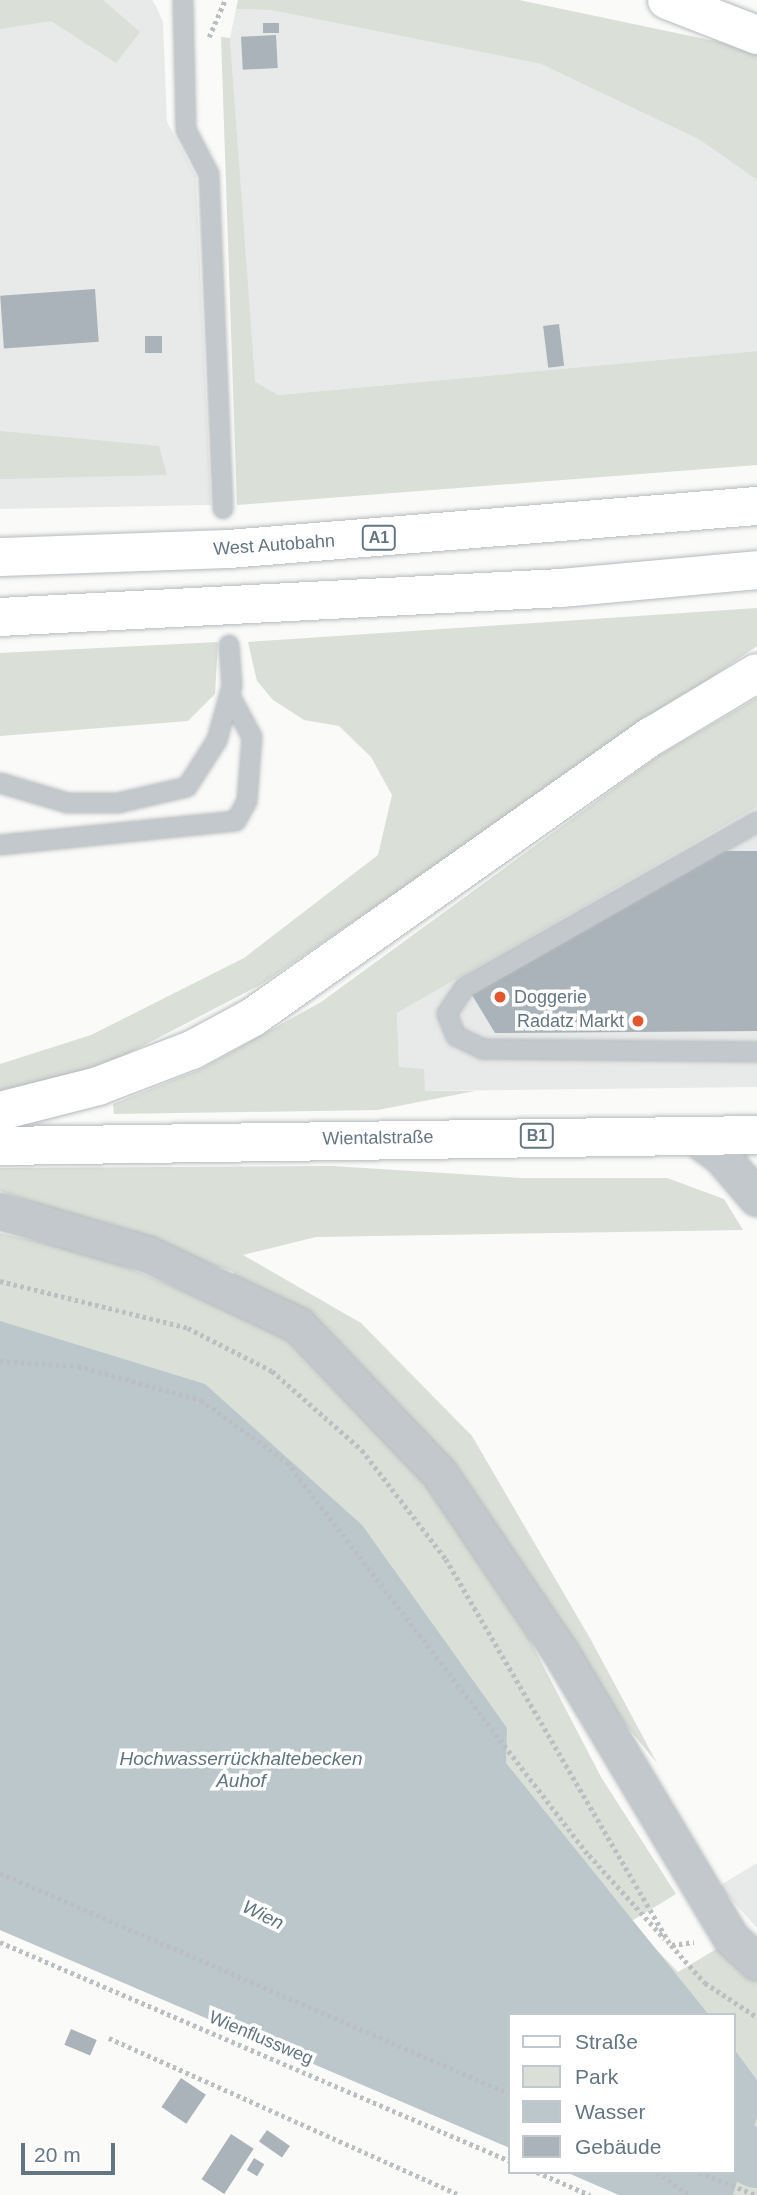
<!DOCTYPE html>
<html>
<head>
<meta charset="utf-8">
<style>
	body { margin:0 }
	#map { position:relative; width:757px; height:2195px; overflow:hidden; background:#fafaf8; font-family:Arial,sans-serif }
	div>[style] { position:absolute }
	.built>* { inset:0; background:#e8e9e9 }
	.green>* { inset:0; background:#dadfd7 }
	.water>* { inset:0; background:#bbc7cb }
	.river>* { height:58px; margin:-29px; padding:0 29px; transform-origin:29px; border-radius:29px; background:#bbc7cb }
	.building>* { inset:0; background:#aab3b9; transform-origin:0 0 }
	.path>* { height:4.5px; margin-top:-2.25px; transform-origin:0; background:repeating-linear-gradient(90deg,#bbbfc2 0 3.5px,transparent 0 7px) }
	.roads { filter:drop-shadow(0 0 2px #b5babe) drop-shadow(0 0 2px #b5babe) }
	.lane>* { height:18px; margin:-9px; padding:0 9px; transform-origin:9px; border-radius:9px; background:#c3c8cc }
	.street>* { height:35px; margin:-17.5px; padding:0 17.5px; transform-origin:17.5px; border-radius:17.5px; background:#c3c8cc }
	.primary>* { height:38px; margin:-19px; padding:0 19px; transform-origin:19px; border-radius:19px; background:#fff }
	.highway>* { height:38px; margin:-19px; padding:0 19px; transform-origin:19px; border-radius:19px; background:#fff }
	.dots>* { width:19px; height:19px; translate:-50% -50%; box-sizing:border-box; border:4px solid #fff; border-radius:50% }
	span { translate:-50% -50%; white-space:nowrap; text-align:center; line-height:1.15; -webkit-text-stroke:7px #fff; paint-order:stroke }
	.shield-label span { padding:2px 5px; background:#fff; border:2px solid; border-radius:5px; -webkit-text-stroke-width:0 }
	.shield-label { font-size:16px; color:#657683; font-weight:700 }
	.street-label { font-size:18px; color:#657683 }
	.poi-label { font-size:18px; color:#657683 }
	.left { translate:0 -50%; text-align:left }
	.right { translate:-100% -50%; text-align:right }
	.water-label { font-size:19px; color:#60757c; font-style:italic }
	.legend { position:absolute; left:508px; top:2013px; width:228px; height:161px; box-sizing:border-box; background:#fff; border:2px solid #c1c8cd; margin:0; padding:9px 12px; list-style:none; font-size:21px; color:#657683 }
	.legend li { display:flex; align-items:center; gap:14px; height:35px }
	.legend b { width:35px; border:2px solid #c1c8cd }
	.scale { position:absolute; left:21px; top:2143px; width:94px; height:32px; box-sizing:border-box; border:4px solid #657683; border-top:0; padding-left:9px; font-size:21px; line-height:24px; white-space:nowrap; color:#657683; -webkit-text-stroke:5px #fff; paint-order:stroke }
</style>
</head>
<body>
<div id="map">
	<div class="built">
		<div style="clip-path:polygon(0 0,152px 0,156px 6px,163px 22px,167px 122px,196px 176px,211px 505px,0 509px)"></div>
		<div style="clip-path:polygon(236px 9px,270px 10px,541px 64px,700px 140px,757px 180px,757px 351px,278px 395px,254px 382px,230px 38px)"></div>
		<div style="clip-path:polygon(757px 807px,757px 1087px,424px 1091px,399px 1067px,397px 1013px)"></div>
		<div style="clip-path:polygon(757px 1863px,757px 1928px,719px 1886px)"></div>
	</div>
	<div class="green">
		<div style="clip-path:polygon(0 0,103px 0,140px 32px,116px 63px,51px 21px,0 29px)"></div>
		<div style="clip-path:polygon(238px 0,519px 0,748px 48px,757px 53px,757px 180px,700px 140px,541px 64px,270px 10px,236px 9px)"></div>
		<div style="clip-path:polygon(221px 37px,230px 38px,255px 382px,278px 395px,757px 351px,757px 465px,237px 505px)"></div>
		<div style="clip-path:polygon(0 431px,159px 446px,167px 475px,0 479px)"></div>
		<div style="clip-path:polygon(757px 608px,757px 646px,262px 984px,102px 1067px,0 1093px,0 1064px,91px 1035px,244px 958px,378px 855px,392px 795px,371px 757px,339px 726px,304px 720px,273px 700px,257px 681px,248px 642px)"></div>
		<div style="clip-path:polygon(218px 642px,215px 694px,188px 721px,0 736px,0 653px)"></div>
		<div style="clip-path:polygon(757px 698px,757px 807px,397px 1013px,399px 1067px,424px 1069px,425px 1091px,475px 1091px,378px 1110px,114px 1114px,113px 1104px,201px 1069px,321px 1002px,661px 754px)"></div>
		<div style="clip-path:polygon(333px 1166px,520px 1178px,667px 1178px,724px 1199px,743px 1230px,316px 1237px,243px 1255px,361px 1323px,472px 1436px,591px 1640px,657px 1763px,582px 1672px,522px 1625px,601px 1777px,676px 1894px,630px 1922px,678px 1972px,723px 1945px,757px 1982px,757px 2195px,619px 2195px,566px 2172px,734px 2172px,734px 2015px,510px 2015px,510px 2148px,0 1930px,0 1233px,97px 1255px,218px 1305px,234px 1272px,0 1191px,0 1168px)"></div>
	</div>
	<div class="water">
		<div style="clip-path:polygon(0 1321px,205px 1384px,362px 1525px,507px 1728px,506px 1763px,709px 2015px,510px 2015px,510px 2148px,0 1930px)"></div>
		<div style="clip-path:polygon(734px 2049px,757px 2080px,757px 2117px,733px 2195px,619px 2195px,566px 2172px,734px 2172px)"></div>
	</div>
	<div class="river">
		<div style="left:734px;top:2148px;width:25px;rotate:26deg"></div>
	</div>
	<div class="building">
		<div style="left:263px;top:23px;width:16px;height:10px"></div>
		<div style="left:276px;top:35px;width:33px;height:35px;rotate:87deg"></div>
		<div style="left:95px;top:289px;width:53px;height:95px;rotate:86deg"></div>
		<div style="left:559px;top:324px;width:42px;height:16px;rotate:83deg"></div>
		<div style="left:145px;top:336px;width:17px;height:17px"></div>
		<div style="clip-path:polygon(725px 851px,757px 851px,757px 1031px,495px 1033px,472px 995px)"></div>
		<div style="left:71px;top:2029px;width:28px;height:17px;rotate:23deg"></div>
		<div style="left:181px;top:2078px;width:30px;height:35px;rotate:34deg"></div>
		<div style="left:267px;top:2130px;width:28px;height:14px;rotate:35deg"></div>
		<div style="left:231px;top:2134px;width:27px;height:54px;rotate:33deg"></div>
		<div style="left:254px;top:2158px;width:12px;height:14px;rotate:31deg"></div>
	</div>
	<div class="path">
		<div style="left:209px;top:37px;width:40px;rotate:-66.6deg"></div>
		<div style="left:0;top:1281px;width:194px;rotate:14deg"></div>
		<div style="left:188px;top:1328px;width:94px;rotate:27.1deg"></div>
		<div style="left:272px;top:1371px;width:120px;rotate:41.3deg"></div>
		<div style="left:362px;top:1450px;width:138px;rotate:52.4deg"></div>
		<div style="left:446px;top:1559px;width:447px;rotate:59.8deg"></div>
		<div style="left:671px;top:1945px;width:51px;rotate:48.2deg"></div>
		<div style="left:705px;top:1983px;width:62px;rotate:33.2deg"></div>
		<div style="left:0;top:1361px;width:78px;rotate:3.7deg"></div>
		<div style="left:78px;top:1366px;width:128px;rotate:15.5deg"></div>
		<div style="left:201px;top:1400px;width:106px;rotate:35.8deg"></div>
		<div style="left:287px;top:1462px;width:496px;rotate:52.5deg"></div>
		<div style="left:589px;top:1855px;width:113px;rotate:47.9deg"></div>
		<div style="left:0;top:1873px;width:556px;rotate:23.43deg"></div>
		<div style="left:0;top:1942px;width:555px;rotate:23.24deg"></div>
		<div style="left:672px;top:1945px;width:22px;rotate:-8deg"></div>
		<div style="left:109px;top:2038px;width:385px;rotate:24.1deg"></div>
		<div style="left:537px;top:2172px;width:58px;rotate:23.5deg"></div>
		<div style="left:657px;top:2172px;width:39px;rotate:36deg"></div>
		<div style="left:699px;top:2172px;width:61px;rotate:22deg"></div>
	</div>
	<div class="roads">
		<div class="lane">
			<div style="left:183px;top:0;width:130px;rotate:88.7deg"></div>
			<div style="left:186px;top:130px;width:50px;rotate:62.4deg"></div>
			<div style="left:209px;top:174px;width:335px;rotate:87.6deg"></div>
			<div style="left:0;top:783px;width:71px;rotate:16.4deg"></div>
			<div style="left:68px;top:803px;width:50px"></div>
			<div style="left:118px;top:803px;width:71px;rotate:-13.1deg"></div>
			<div style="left:187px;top:787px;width:56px;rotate:-57.4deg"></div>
			<div style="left:217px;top:740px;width:56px;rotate:-74.5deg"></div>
			<div style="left:232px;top:686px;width:41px;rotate:-94.2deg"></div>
			<div style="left:757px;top:822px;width:335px;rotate:150.5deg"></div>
			<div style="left:465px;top:987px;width:32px;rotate:124deg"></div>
			<div style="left:447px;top:1014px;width:24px;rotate:68deg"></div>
			<div style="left:456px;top:1036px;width:30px;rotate:26deg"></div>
			<div style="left:483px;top:1049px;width:274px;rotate:0.6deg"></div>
			<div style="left:0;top:845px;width:237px;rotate:-5.8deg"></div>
			<div style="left:236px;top:821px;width:23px;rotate:-61deg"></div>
			<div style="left:247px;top:801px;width:64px;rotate:-85.5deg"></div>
			<div style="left:252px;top:737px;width:47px;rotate:-118.2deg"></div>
		</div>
		<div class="street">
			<div style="left:690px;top:1134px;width:38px;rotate:35deg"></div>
			<div style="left:721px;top:1156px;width:55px;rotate:49.4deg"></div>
			<div style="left:0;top:1211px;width:154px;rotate:16.2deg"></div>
			<div style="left:148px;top:1254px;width:166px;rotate:25.3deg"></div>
			<div style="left:298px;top:1325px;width:204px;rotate:46.4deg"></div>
			<div style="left:439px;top:1473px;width:217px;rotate:55.9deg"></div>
			<div style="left:561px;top:1653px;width:330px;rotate:59.2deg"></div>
			<div style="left:730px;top:1937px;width:37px;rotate:43deg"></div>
		</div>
		<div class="primary">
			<div style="left:667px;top:0;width:97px;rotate:21.3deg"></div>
			<div style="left:0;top:1146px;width:757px;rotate:-0.83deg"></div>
		</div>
		<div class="highway">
			<div style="left:0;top:557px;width:229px;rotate:-2deg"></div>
			<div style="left:229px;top:549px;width:530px;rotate:-4.66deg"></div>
			<div style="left:0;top:617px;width:562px;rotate:-2.96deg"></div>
			<div style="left:561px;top:588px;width:197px;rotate:-5.2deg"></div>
			<div style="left:0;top:1111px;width:101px;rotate:-14.3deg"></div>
			<div style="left:98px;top:1086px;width:101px;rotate:-21deg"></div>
			<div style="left:192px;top:1050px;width:69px;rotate:-28.4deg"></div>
			<div style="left:253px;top:1017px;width:488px;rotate:-35.2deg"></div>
			<div style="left:652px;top:736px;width:122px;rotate:-31deg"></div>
		</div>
	</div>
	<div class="dots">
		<div style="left:500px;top:997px;background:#e4572e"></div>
		<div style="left:638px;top:1021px;background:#e4572e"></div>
	</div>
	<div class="shield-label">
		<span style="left:379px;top:538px">A1</span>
		<span style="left:537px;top:1136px">B1</span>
	</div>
	<div class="street-label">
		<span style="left:274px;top:545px;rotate:-4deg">West Autobahn</span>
		<span style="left:378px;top:1138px;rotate:-1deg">Wientalstraße</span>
		<span style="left:261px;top:2038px;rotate:23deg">Wienflussweg</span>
	</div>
	<div class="poi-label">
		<span class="left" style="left:514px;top:997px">Doggerie</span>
		<span class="right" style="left:624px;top:1021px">Radatz Markt</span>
	</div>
	<div class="water-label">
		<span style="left:241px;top:1770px">Hochwasserrückhaltebecken<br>Auhof</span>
		<span style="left:263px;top:1915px;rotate:26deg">Wien</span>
	</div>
	<ul class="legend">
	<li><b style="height:9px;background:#fff"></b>Straße</li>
	<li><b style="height:19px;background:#dadfd7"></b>Park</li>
	<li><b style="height:19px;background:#bbc7cb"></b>Wasser</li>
	<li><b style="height:19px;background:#aab3b9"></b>Gebäude</li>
	</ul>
	<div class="scale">20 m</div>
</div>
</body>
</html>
